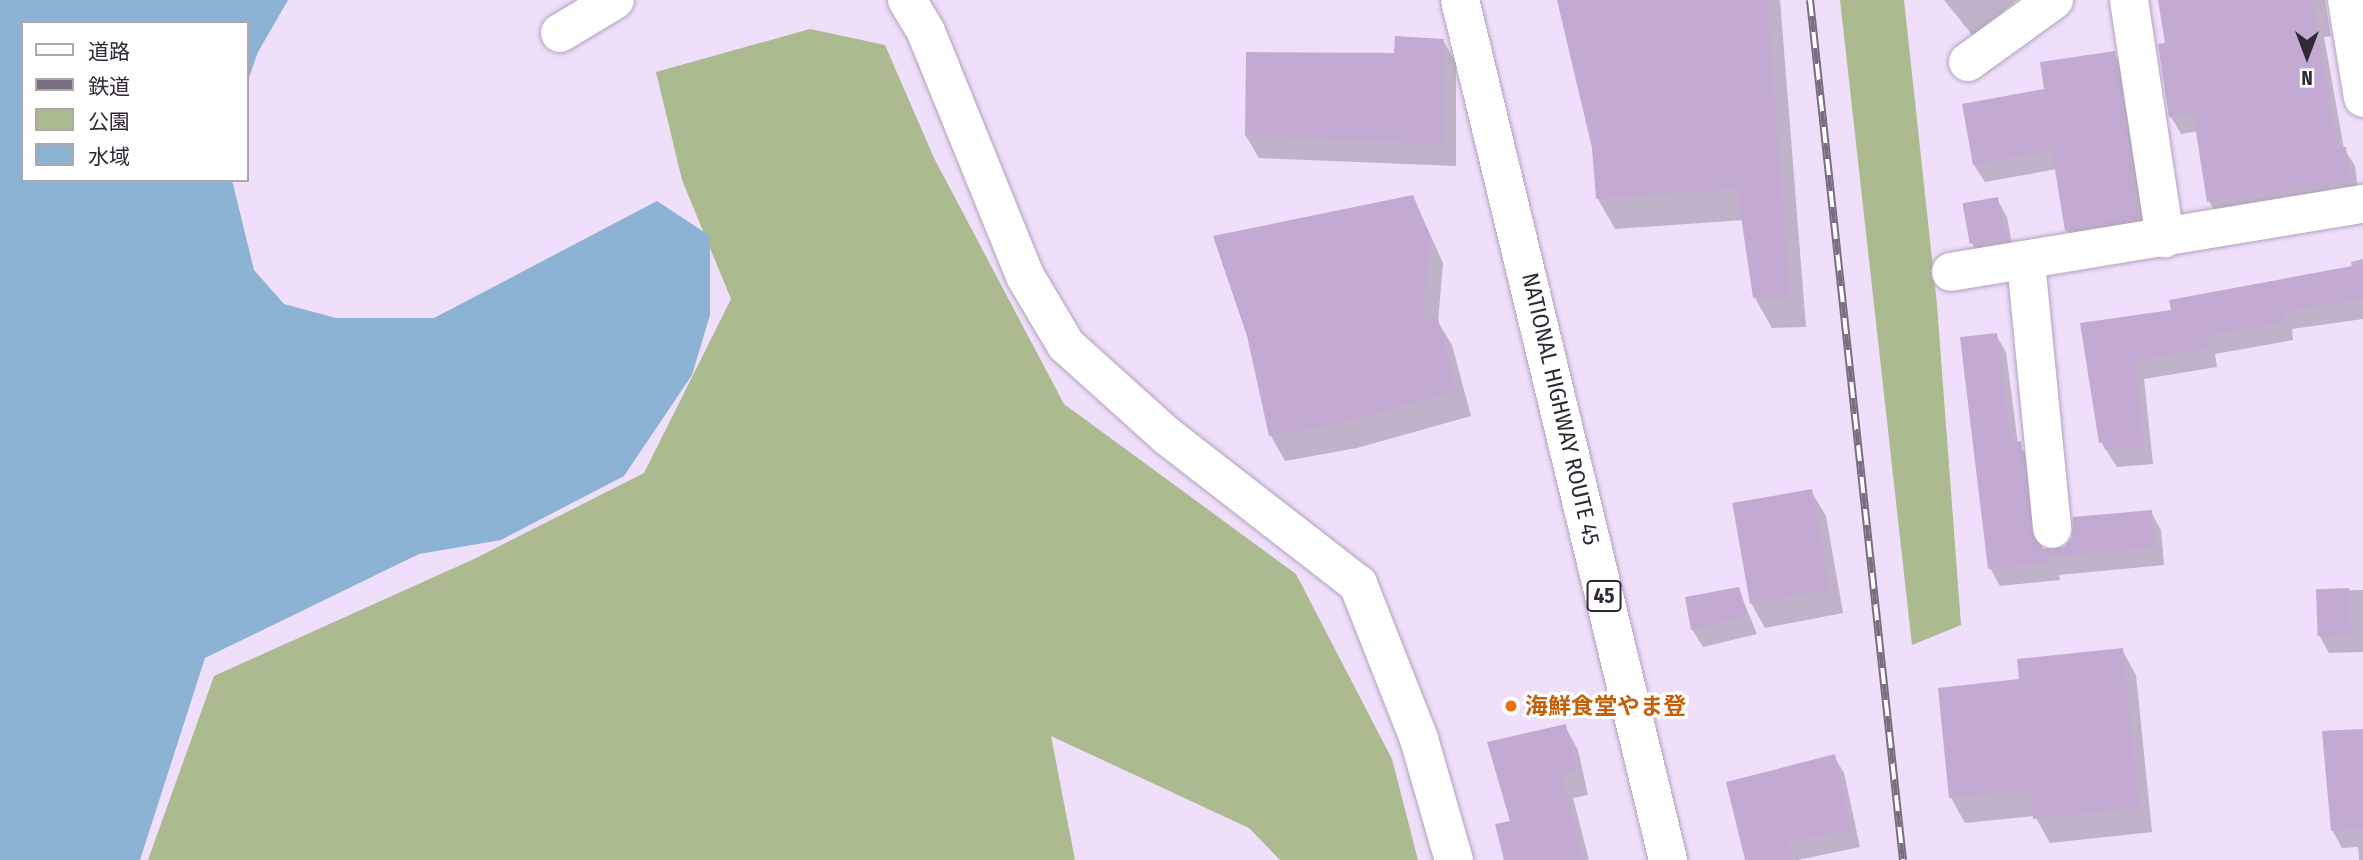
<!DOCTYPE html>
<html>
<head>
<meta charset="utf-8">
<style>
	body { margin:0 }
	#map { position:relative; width:2363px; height:860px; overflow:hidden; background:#f0dffb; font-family:"Fira Sans Condensed","Noto Sans JP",sans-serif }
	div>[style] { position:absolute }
	.green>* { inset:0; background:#abbb8f }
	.water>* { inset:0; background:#8cb3d4 }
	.shadow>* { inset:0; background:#0003 }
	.building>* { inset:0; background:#c3aad3; transform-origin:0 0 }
	.roads { filter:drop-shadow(0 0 2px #b2a2bc) drop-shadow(0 0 2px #b2a2bc) }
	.street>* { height:38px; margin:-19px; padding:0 19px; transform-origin:19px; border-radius:19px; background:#fff }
	.highway>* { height:38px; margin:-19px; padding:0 19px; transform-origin:19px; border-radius:19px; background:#fff }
	.rail>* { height:8px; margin-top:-4px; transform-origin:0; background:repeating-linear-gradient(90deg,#fff 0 16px,#7a6f80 0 32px); box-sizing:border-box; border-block:2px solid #7a6f80 }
	.dots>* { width:19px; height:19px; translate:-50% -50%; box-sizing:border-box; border:4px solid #fff; border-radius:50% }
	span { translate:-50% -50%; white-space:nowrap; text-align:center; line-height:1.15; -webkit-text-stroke:6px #fff; paint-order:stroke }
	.shield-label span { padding:2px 5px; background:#fff; border:2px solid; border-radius:5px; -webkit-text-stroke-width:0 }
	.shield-label { font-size:21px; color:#302934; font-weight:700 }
	.street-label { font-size:23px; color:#302934 }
	.food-label { font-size:23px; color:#c56008; font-weight:700 }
	.left { translate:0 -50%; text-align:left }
	.legend { position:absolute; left:21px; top:21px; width:228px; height:161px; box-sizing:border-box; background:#fff; border:2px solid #aca9ae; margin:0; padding:9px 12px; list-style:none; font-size:21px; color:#302934 }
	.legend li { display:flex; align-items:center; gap:14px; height:35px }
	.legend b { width:35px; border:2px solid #aca9ae }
	.north { position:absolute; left:2272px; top:21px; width:70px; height:70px; -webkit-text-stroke:5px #fff; paint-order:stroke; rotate:180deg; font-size:19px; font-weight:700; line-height:28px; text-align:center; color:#302934 }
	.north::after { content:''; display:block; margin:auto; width:24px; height:32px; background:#302934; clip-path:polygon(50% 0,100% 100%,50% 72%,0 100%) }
</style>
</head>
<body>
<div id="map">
	<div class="green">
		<div style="clip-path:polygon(1840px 0,1904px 0,1937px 305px,1961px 625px,1912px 645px)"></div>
		<div style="clip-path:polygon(810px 29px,885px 45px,934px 158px,1064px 404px,1296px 574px,1392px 759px,1418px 860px,1280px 860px,1249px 828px,1051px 736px,1075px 860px,148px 860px,214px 676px,474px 559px,644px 473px,731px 299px,682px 180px,656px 72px)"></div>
	</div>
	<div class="water">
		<div style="clip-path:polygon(0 0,288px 0,258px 52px,247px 83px,247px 23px,23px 23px,23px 180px,232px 180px,254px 270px,284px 304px,336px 318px,434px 318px,657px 201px,710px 236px,710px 315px,692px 375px,624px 476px,501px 540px,419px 554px,205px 658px,140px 860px,0 860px)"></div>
	</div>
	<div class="shadow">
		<div style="clip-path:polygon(1560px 0,1780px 0,1806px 327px,1772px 328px,1755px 298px,1744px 220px,1615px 229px,1598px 199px,1594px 148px)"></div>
		<div style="clip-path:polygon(1944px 0,2017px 0,1973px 36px)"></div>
		<div style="clip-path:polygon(2160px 0,2325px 0,2331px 36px,2324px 37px,2344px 149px,2355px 166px,2359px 198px,2219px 219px,2209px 201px,2198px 131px,2181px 134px,2171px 117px,2160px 46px,2167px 45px)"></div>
		<div style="clip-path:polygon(1443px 40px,1456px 63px,1456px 166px,1259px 158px,1246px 136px,1395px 55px)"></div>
		<div style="clip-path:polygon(2114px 53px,2124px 71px,2147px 236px,2077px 248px,2067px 230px,2057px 169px,1985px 182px,1974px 165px,1964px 106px,2046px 91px)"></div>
		<div style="clip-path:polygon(1413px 197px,1443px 263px,1438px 322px,1452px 345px,1471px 416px,1357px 448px,1285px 461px,1271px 436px,1249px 336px)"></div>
		<div style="clip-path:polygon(1997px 199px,2007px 217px,2014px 255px,1982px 261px,1972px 243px)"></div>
		<div style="clip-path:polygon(2363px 259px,2363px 319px,2292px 329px,2293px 340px,2215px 354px,2217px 367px,2144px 379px,2153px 464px,2117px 467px,2101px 442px,2082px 325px,2173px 312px,2352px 268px,2351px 262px)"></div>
		<div style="clip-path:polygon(1996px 335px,2006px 352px,2018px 444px,2031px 461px,2042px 551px,2065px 549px,2151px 512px,2161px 530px,2164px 565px,2059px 575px,2060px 580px,2000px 586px,1990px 568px)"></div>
		<div style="clip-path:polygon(1811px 491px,1826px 516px,1843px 613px,1765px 628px,1751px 603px)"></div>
		<div style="clip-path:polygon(1738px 588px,1757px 634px,1703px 647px,1692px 629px)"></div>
		<div style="clip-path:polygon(2363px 590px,2363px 652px,2329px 653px,2319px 635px,2318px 591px)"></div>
		<div style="clip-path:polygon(2122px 650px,2136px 675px,2152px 832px,2050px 843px,2035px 816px,1965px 823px,1951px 798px,1940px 689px,2021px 681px)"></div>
		<div style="clip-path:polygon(1565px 726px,1578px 750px,1588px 795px,1573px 798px,1589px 860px,1506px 860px,1512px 822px)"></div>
		<div style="clip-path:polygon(2363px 731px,2363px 860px,2359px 860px,2358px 847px,2342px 848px,2332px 830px)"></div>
		<div style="clip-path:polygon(1834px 756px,1844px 773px,1860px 847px,1798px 860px,1747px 860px)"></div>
	</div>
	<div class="building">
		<div style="clip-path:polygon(1557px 0,1767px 0,1790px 298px,1753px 298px,1737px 189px,1596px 199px,1592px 148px)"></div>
		<div style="clip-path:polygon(2158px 0,2312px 0,2338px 148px,2346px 147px,2351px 181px,2207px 202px,2193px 113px,2169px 117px,2158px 44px,2165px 43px)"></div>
		<div style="clip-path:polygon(1395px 36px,1444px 39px,1444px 144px,1245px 136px,1246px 52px,1394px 53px)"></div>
		<div style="clip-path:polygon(2115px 51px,2138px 219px,2065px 231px,2052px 151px,1973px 165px,1962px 104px,2044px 89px,2040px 62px)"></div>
		<div style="clip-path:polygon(1413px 195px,1430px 236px,1423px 320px,1438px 318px,1457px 391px,1342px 423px,1269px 436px,1247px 336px,1213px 236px)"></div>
		<div style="left:1998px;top:197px;width:41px;height:36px;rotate:80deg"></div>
		<div style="clip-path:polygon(2363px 264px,2363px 299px,2283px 312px,2285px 322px,2206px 336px,2208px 349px,2135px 361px,2144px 446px,2105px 450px,2104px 442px,2099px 443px,2080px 323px,2171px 310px,2169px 300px)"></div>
		<div style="clip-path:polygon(1997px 333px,2011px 442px,2021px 441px,2035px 542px,2044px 549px,2064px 547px,2072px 537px,2073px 517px,2152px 510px,2155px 548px,2050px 557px,2051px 563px,1988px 569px,1960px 337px)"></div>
		<div style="left:1812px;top:489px;width:102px;height:81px;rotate:80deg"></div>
		<div style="clip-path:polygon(1739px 587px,1748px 616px,1691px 630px,1685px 597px)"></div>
		<div style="left:2349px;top:588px;width:47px;height:33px;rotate:88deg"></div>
		<div style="clip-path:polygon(2123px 648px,2139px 808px,2033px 819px,2030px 790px,1949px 798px,1938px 688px,2019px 679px,2017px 659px)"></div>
		<div style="clip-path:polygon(1566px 724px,1576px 772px,1561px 775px,1583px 860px,1504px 860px,1495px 824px,1510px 821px,1487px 742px)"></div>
		<div style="clip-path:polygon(2363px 729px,2363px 829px,2331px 831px,2322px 731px)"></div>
		<div style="clip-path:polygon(1835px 754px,1851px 830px,1789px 842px,1793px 860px,1745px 860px,1726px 782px)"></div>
	</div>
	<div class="roads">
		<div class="street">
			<div style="left:907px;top:0;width:37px;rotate:59deg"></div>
			<div style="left:926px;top:32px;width:263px;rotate:67.9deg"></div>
			<div style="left:1025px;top:276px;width:80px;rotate:59.3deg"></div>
			<div style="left:1066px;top:345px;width:136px;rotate:42deg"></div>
			<div style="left:1167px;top:436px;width:242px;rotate:37.8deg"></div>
			<div style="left:1358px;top:584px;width:167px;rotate:68.5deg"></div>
			<div style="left:1419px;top:739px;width:126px;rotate:73.9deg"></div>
			<div style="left:2129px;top:0;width:241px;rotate:81.4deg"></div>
			<div style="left:2347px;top:0;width:99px;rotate:80.7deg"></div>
			<div style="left:560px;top:33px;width:64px;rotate:-31deg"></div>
			<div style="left:1968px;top:62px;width:106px;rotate:-35.8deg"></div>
			<div style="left:2026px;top:262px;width:268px;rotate:84.4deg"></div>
			<div style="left:1951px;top:272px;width:418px;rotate:-9.4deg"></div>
		</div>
		<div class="highway">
			<div style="left:1460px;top:0;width:885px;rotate:76.4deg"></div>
		</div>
	</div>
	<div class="rail">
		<div style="left:1810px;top:0;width:865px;rotate:83.83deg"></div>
	</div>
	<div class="dots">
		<div style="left:1511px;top:706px;background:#e8710a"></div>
	</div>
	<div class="shield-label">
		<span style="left:1604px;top:596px">45</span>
	</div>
	<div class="street-label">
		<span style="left:1561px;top:409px;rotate:77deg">NATIONAL HIGHWAY ROUTE 45</span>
	</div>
	<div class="food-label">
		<span class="left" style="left:1525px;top:706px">海鮮食堂やま登</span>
	</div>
	<ul class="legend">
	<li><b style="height:9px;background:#fff"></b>道路</li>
	<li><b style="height:9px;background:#7a6f80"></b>鉄道</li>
	<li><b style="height:19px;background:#abbb8f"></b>公園</li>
	<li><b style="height:19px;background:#8cb3d4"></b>水域</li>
	</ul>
	<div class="north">N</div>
</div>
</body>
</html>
